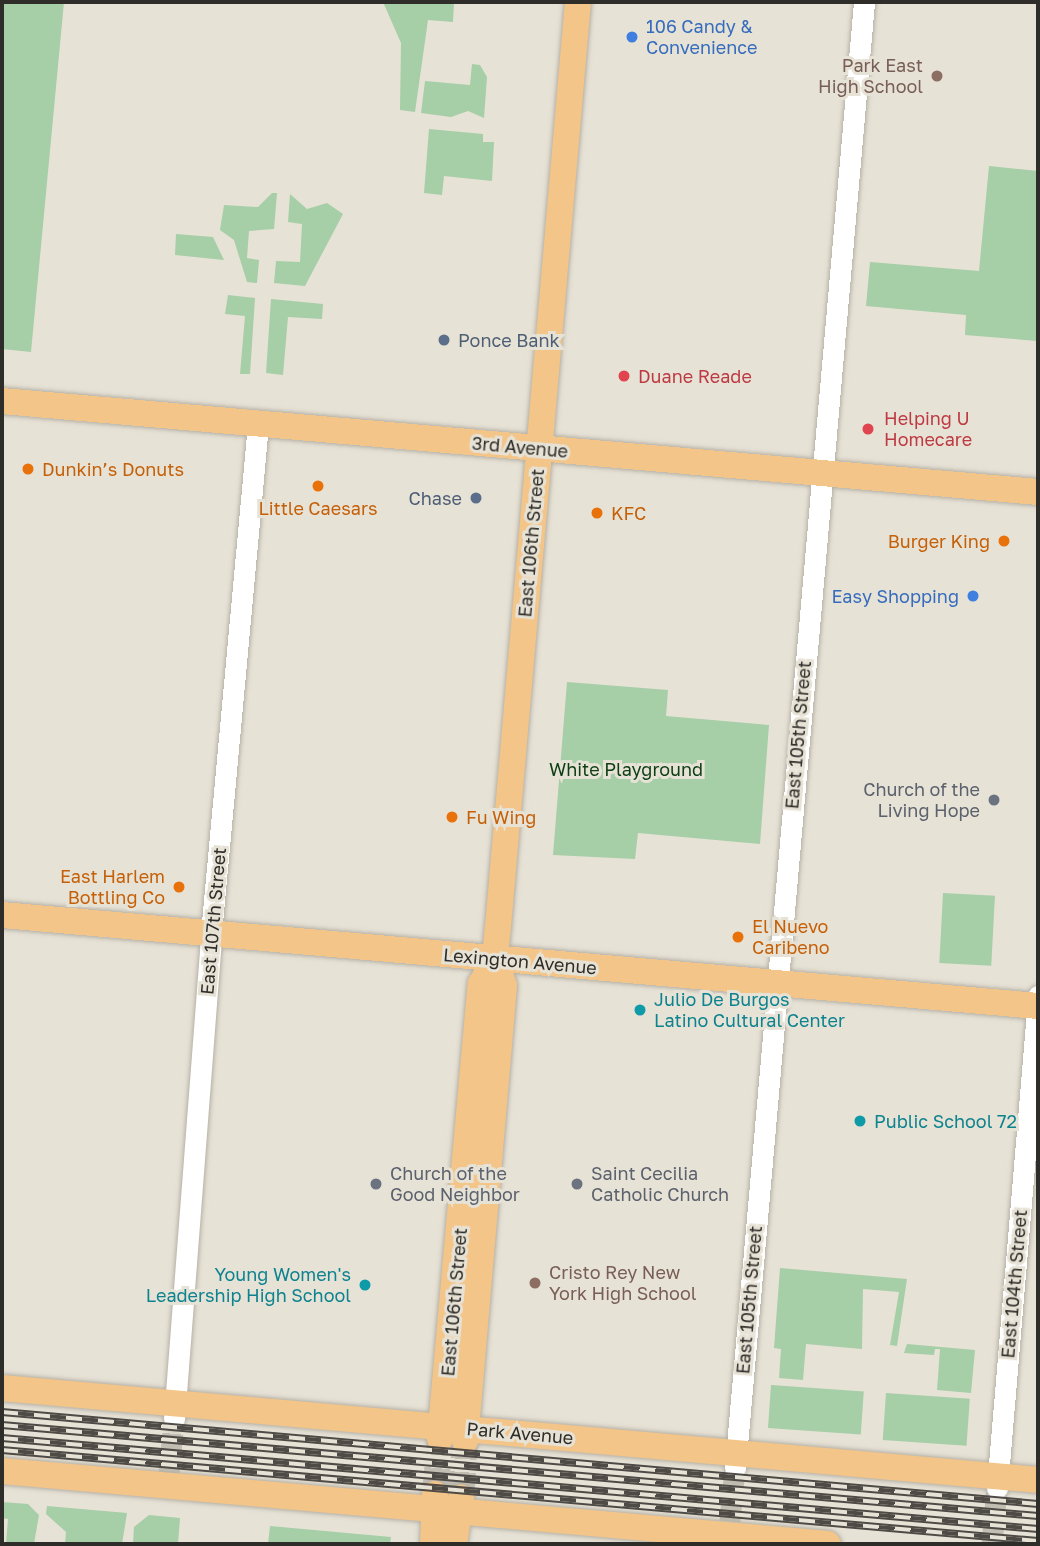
<!DOCTYPE html>
<html>
<head>
<meta charset="utf-8">
<style>
	body { margin:0 }
	#map { position:relative; width:1040px; height:1546px; overflow:hidden; background:#e7e2d6; font-family:"Golos Text",sans-serif }
	div>[style] { position:absolute }
	.green>* { inset:0; background:#a6cea7; transform-origin:0 0 }
	.minor-tunnel>* { height:21px; margin-top:-10.5px; transform-origin:0; background:repeating-linear-gradient(90deg,#c2beb3 0 21px,transparent 0 31px) }
	.major-tunnel>* { height:26px; margin-top:-13px; transform-origin:0; background:repeating-linear-gradient(90deg,#c2beb3 0 26px,transparent 0 39px) }
	.roads { filter:drop-shadow(0 0 2px #b6b1a6) drop-shadow(0 0 2px #b6b1a6) }
	.minor>* { height:21px; margin:-10.5px; padding:0 10.5px; transform-origin:10.5px; border-radius:10.5px; background:#fff }
	.major>* { height:26px; margin:-13px; padding:0 13px; transform-origin:13px; border-radius:13px; background:#f4c588 }
	.rail>* { height:8px; margin-top:-4px; transform-origin:0; background:repeating-linear-gradient(90deg,#e7e2d6 0 16px,#4e4b46 0 32px); box-sizing:border-box; border-block:2px solid #4e4b46 }
	.dots>* { width:19px; height:19px; translate:-50% -50%; box-sizing:border-box; border:4px solid #e7e2d6; border-radius:50% }
	span { translate:-50% -50%; white-space:nowrap; text-align:center; line-height:1.15; -webkit-text-stroke:6px #e7e2d6; paint-order:stroke }
	.shop-label { font-size:18px; color:#366cbe }
	.left { translate:0 -50%; text-align:left }
	.right { translate:-100% -50%; text-align:right }
	.education-label { font-size:18px; color:#785e54 }
	.service-label { font-size:18px; color:#4e5e75 }
	.health-label { font-size:18px; color:#be3a42 }
	.street-label { font-size:18px; color:#2f2d29 }
	.food-label { font-size:18px; color:#c56008 }
	.park-label { font-size:18px; color:#0c3e14 }
	.worship-label { font-size:18px; color:#5b616d }
	.culture-label { font-size:18px; color:#0d838f }
	.frame { position:absolute; inset:0; border:4px solid #2f2d29; pointer-events:none }
</style>
</head>
<body>
<div id="map">
	<div class="green">
		<div style="clip-path:polygon(2px 2px,64px 2px,31px 352px,2px 349px)"></div>
		<div style="clip-path:polygon(383px 2px,454px 2px,453px 22px,428px 20px,415px 112px,400px 110px,401px 43px)"></div>
		<div style="clip-path:polygon(472px 64px,480px 65px,487px 77px,484px 118px,468px 111px,451px 117px,421px 113px,425px 81px,470px 85px)"></div>
		<div style="clip-path:polygon(429px 129px,483px 134px,483px 142px,494px 142px,492px 181px,444px 176px,442px 195px,424px 193px)"></div>
		<div style="clip-path:polygon(989px 166px,1038px 171px,1038px 341px,965px 335px,966px 315px,866px 306px,870px 262px,979px 271px)"></div>
		<div style="clip-path:polygon(272px 193px,277px 193px,274px 229px,249px 231px,247px 258px,259px 260px,257px 283px,247px 282px,234px 240px,220px 230px,224px 205px,258px 207px)"></div>
		<div style="clip-path:polygon(290px 194px,307px 209px,327px 203px,343px 214px,305px 286px,274px 283px,276px 261px,300px 262px,302px 224px,288px 222px)"></div>
		<div style="clip-path:polygon(176px 234px,213px 237px,224px 260px,175px 255px)"></div>
		<div style="clip-path:polygon(228px 295px,255px 298px,250px 374px,240px 374px,245px 316px,225px 314px)"></div>
		<div style="clip-path:polygon(271px 299px,323px 304px,322px 319px,288px 317px,283px 375px,266px 373px)"></div>
		<div style="clip-path:polygon(567px 682px,668px 690px,666px 716px,769px 725px,760px 844px,638px 833px,635px 859px,553px 855px)"></div>
		<div style="left:943px;top:893px;width:52px;height:70px;rotate:3deg"></div>
		<div style="clip-path:polygon(780px 1268px,907px 1279px,897px 1346px,890px 1345px,899px 1292px,863px 1289px,862px 1349px,806px 1344px,803px 1380px,779px 1378px,781px 1349px,774px 1348px)"></div>
		<div style="clip-path:polygon(907px 1344px,975px 1350px,971px 1393px,937px 1390px,940px 1349px,935px 1349px,934px 1355px,904px 1353px)"></div>
		<div style="left:771px;top:1385px;width:93px;height:43px;rotate:4deg"></div>
		<div style="left:886px;top:1393px;width:84px;height:47px;rotate:4deg"></div>
		<div style="clip-path:polygon(2px 1502px,28px 1504px,39px 1515px,34px 1544px,6px 1544px,8px 1519px,2px 1518px)"></div>
		<div style="clip-path:polygon(47px 1506px,127px 1513px,122px 1544px,65px 1544px,66px 1532px,46px 1514px)"></div>
		<div style="clip-path:polygon(149px 1515px,180px 1518px,178px 1544px,133px 1544px,134px 1527px)"></div>
		<div style="clip-path:polygon(270px 1526px,391px 1537px,390px 1544px,268px 1544px)"></div>
	</div>
	<div class="minor-tunnel">
		<div style="left:168px;top:1485px;width:66px;rotate:-84.8deg"></div>
		<div style="left:730px;top:1521px;width:53px;rotate:-84.6deg"></div>
		<div style="left:992px;top:1544px;width:56px;rotate:-84.9deg"></div>
	</div>
	<div class="major-tunnel">
		<div style="left:435px;top:1494px;width:55px;rotate:-84.8deg"></div>
		<div style="left:461px;top:1498px;width:57px;rotate:-86deg"></div>
	</div>
	<div class="roads">
		<div class="minor">
			<div style="left:174px;top:1419px;width:487px;rotate:-85.6deg"></div>
			<div style="left:211px;top:933px;width:511px;rotate:-84.72deg"></div>
			<div style="left:735px;top:1468px;width:1472px;rotate:-84.97deg"></div>
			<div style="left:997px;top:1488px;width:494px;rotate:-85.2deg"></div>
		</div>
		<div class="major">
			<div style="left:2px;top:401px;width:1040px;rotate:5.02deg"></div>
			<div style="left:2px;top:915px;width:1040px;rotate:5.02deg"></div>
			<div style="left:2px;top:1388px;width:1040px;rotate:5.07deg"></div>
			<div style="left:440px;top:1439px;width:457px;rotate:-84.9deg"></div>
			<div style="left:481px;top:984px;width:29px;rotate:-61deg"></div>
			<div style="left:495px;top:959px;width:32px;rotate:-85deg"></div>
			<div style="left:498px;top:927px;width:928px;rotate:-85.06deg"></div>
			<div style="left:465px;top:1441px;width:457px;rotate:-85.1deg"></div>
			<div style="left:504px;top:986px;width:28px;rotate:-108deg"></div>
			<div style="left:2px;top:1471px;width:829px;rotate:5.05deg"></div>
			<div style="left:433px;top:1544px;width:50px;rotate:-87.7deg"></div>
			<div style="left:454px;top:1544px;width:47px;rotate:-81.3deg"></div>
		</div>
	</div>
	<div class="rail">
		<div style="left:2px;top:1412px;width:1040px;rotate:5.07deg"></div>
		<div style="left:2px;top:1425px;width:1040px;rotate:5.02deg"></div>
		<div style="left:2px;top:1438px;width:1040px;rotate:5.02deg"></div>
		<div style="left:2px;top:1450px;width:1040px;rotate:5.02deg"></div>
	</div>
	<div class="dots">
		<div style="left:632px;top:37px;background:#3f7fe0"></div>
		<div style="left:937px;top:76px;background:#8d6e63"></div>
		<div style="left:444px;top:340px;background:#5c6f8a"></div>
		<div style="left:624px;top:376px;background:#e0444e"></div>
		<div style="left:868px;top:429px;background:#e0444e"></div>
		<div style="left:28px;top:469px;background:#e8710a"></div>
		<div style="left:318px;top:486px;background:#e8710a"></div>
		<div style="left:476px;top:498px;background:#5c6f8a"></div>
		<div style="left:597px;top:513px;background:#e8710a"></div>
		<div style="left:1004px;top:541px;background:#e8710a"></div>
		<div style="left:973px;top:596px;background:#3f7fe0"></div>
		<div style="left:994px;top:800px;background:#6b7280"></div>
		<div style="left:452px;top:817px;background:#e8710a"></div>
		<div style="left:179px;top:887px;background:#e8710a"></div>
		<div style="left:738px;top:937px;background:#e8710a"></div>
		<div style="left:640px;top:1010px;background:#0f9aa8"></div>
		<div style="left:860px;top:1121px;background:#0f9aa8"></div>
		<div style="left:376px;top:1184px;background:#6b7280"></div>
		<div style="left:577px;top:1184px;background:#6b7280"></div>
		<div style="left:535px;top:1283px;background:#8d6e63"></div>
		<div style="left:365px;top:1285px;background:#0f9aa8"></div>
	</div>
	<div class="shop-label">
		<span class="left" style="left:646px;top:37px">106 Candy &amp;<br>Convenience</span>
		<span class="right" style="left:959px;top:596px">Easy Shopping</span>
	</div>
	<div class="education-label">
		<span class="right" style="left:923px;top:76px">Park East<br>High School</span>
		<span class="left" style="left:549px;top:1283px">Cristo Rey New<br>York High School</span>
	</div>
	<div class="service-label">
		<span class="left" style="left:458px;top:340px">Ponce Bank</span>
		<span class="right" style="left:462px;top:498px">Chase</span>
	</div>
	<div class="health-label">
		<span class="left" style="left:638px;top:376px">Duane Reade</span>
		<span class="left" style="left:884px;top:429px">Helping U<br>Homecare</span>
	</div>
	<div class="street-label">
		<span style="left:520px;top:447px;rotate:5deg">3rd Avenue</span>
		<span style="left:531px;top:543px;rotate:-85deg">East 106th Street</span>
		<span style="left:798px;top:735px;rotate:-85deg">East 105th Street</span>
		<span style="left:213px;top:921px;rotate:-85deg">East 107th Street</span>
		<span style="left:520px;top:961px;rotate:5deg">Lexington Avenue</span>
		<span style="left:1014px;top:1284px;rotate:-85deg">East 104th Street</span>
		<span style="left:749px;top:1300px;rotate:-85deg">East 105th Street</span>
		<span style="left:454px;top:1302px;rotate:-85deg">East 106th Street</span>
		<span style="left:520px;top:1433px;rotate:5deg">Park Avenue</span>
	</div>
	<div class="food-label">
		<span class="left" style="left:42px;top:469px">Dunkin’s Donuts</span>
		<span style="left:318px;top:508px">Little Caesars</span>
		<span class="left" style="left:611px;top:513px">KFC</span>
		<span class="right" style="left:990px;top:541px">Burger King</span>
		<span class="left" style="left:466px;top:817px">Fu Wing</span>
		<span class="right" style="left:165px;top:887px">East Harlem<br>Bottling Co</span>
		<span class="left" style="left:752px;top:937px">El Nuevo<br>Caribeno</span>
	</div>
	<div class="park-label">
		<span style="left:626px;top:769px">White Playground</span>
	</div>
	<div class="worship-label">
		<span class="right" style="left:980px;top:800px">Church of the<br>Living Hope</span>
		<span class="left" style="left:390px;top:1184px">Church of the<br>Good Neighbor</span>
		<span class="left" style="left:591px;top:1184px">Saint Cecilia<br>Catholic Church</span>
	</div>
	<div class="culture-label">
		<span class="left" style="left:654px;top:1010px">Julio De Burgos<br>Latino Cultural Center</span>
		<span class="left" style="left:874px;top:1121px">Public School 72</span>
		<span class="right" style="left:351px;top:1285px">Young Women's<br>Leadership High School</span>
	</div>
	<div class="frame"></div>
</div>
</body>
</html>
